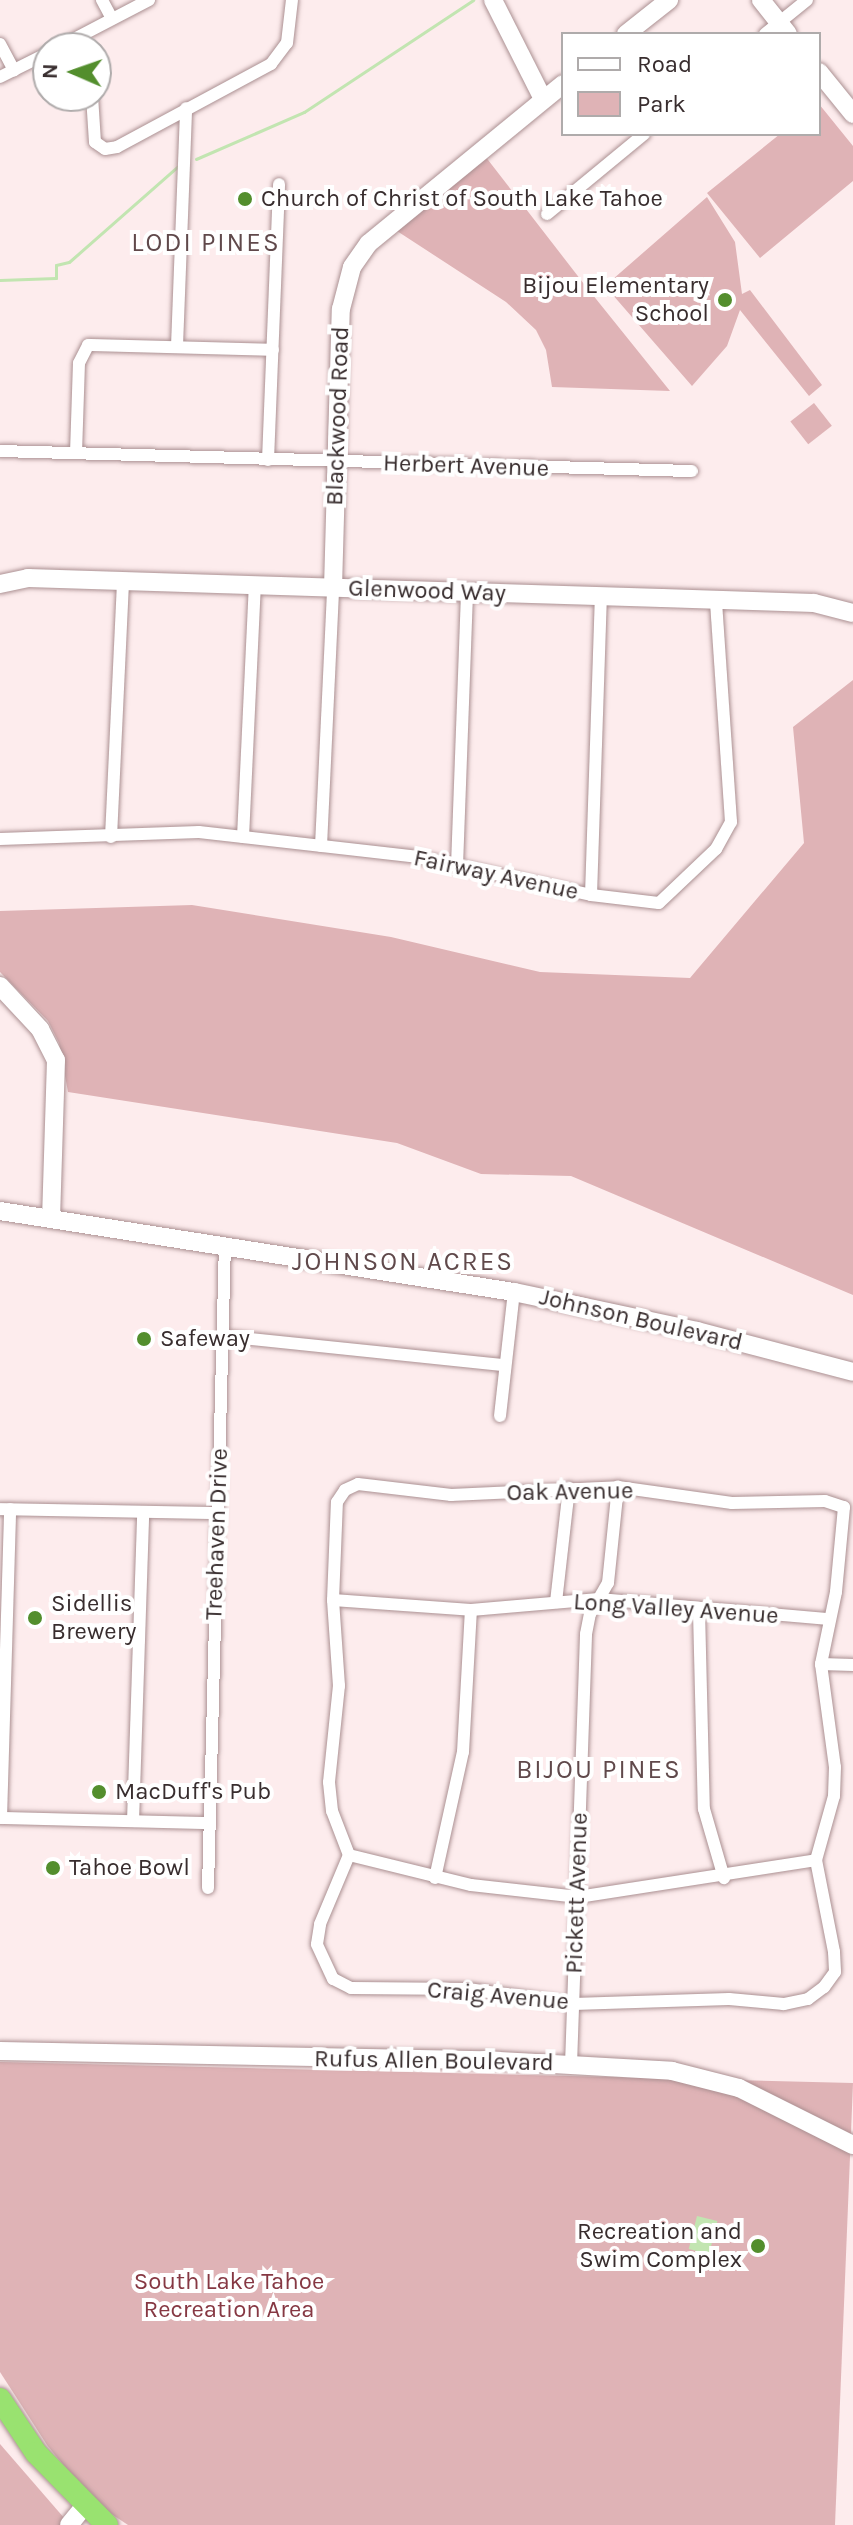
<!DOCTYPE html>
<html>
<head>
<meta charset="utf-8">
<style>
	body { margin:0 }
	#map { position:relative; width:853px; height:2525px; overflow:hidden; background:#fdeced; font-family:Karla,sans-serif }
	div>[style] { position:absolute }
	.green>* { inset:0; background:#dfb3b6; transform-origin:0 0 }
	.water>* { inset:0; background:#c2e5b1; transform-origin:0 0 }
	.stream>* { height:3px; margin:-1.5px; padding:0 1.5px; transform-origin:1.5px; border-radius:1.5px; background:#c2e5b1 }
	.roads { filter:drop-shadow(0 0 2px #ab9092) drop-shadow(0 0 2px #ab9092) }
	.street>* { height:12px; margin:-6px; padding:0 6px; transform-origin:6px; border-radius:6px; background:#fff }
	.secondary>* { height:18px; margin:-9px; padding:0 9px; transform-origin:9px; border-radius:9px; background:#fff }
	.highway>* { height:22px; margin:-11px; padding:0 11px; transform-origin:11px; border-radius:11px; background:#99e270 }
	.dots>* { width:22px; height:22px; translate:-50% -50%; box-sizing:border-box; border:4px solid #fff; border-radius:50% }
	span { translate:-50% -50%; white-space:nowrap; text-align:center; line-height:1.15; -webkit-text-stroke:8px #fff; paint-order:stroke }
	.poi-label { font-size:24px; color:#382d2e }
	.left { translate:0 -50%; text-align:left }
	.right { translate:-100% -50%; text-align:right }
	.street-label { font-size:24px; color:#382d2e }
	.park-label { font-size:24px; color:#863843 }
	.neighbourhood-label { font-size:26px; color:#60494b; letter-spacing:2px }
	.legend { position:absolute; left:561px; top:32px; width:260px; height:104px; box-sizing:border-box; background:#fff; border:2px solid #afabab; margin:0; padding:10px 14px; list-style:none; font-size:24px; color:#382d2e }
	.legend li { display:flex; align-items:center; gap:16px; height:40px }
	.legend b { width:40px; border:2px solid #afabab }
	.north { position:absolute; left:32px; top:32px; width:80px; height:80px; box-sizing:border-box; background:#fff; border:2px solid #afabab; border-radius:50%; rotate:272deg; font-size:22px; font-weight:700; line-height:32px; text-align:center; color:#382d2e }
	.north::after { content:''; display:block; margin:auto; width:28px; height:36px; background:#538e2d; clip-path:polygon(50% 0,100% 100%,50% 72%,0 100%) }
</style>
</head>
<body>
<div id="map">
	<div class="green">
		<div style="clip-path:polygon(819px 104px,853px 146px,853px 181px,760px 258px,707px 193px,780px 134px,819px 134px)"></div>
		<div style="clip-path:polygon(485px 156px,584px 284px,670px 391px,552px 387px,546px 350px,536px 330px,506px 302px,397px 231px)"></div>
		<div style="clip-path:polygon(707px 197px,735px 242px,742px 294px,750px 290px,822px 385px,809px 396px,740px 310px,727px 346px,692px 386px,605px 286px)"></div>
		<div style="left:814px;top:403px;width:29px;height:30px;rotate:52deg"></div>
		<div style="clip-path:polygon(853px 680px,853px 1295px,571px 1176px,481px 1174px,397px 1143px,68px 1092px,59px 1043px,48px 1021px,0 972px,0 911px,192px 905px,391px 937px,540px 972px,690px 978px,804px 843px,793px 727px)"></div>
		<div style="clip-path:polygon(0 2062px,853px 2083px,835px 2525px,128px 2525px,95px 2503px,47px 2445px,0 2372px)"></div>
		<div style="clip-path:polygon(0 2444px,65px 2519px,61px 2525px,0 2525px)"></div>
	</div>
	<div class="water">
		<div style="left:697px;top:2216px;width:21px;height:34px;rotate:14deg"></div>
	</div>
	<div class="stream">
		<div style="left:196px;top:159px;width:118px;rotate:-23.5deg"></div>
		<div style="left:304px;top:112px;width:203px;rotate:-33.5deg"></div>
		<div style="left:0;top:280px;width:56px;rotate:-2deg"></div>
		<div style="left:56px;top:278px;width:13px;rotate:-90deg"></div>
		<div style="left:56px;top:265px;width:13px;rotate:-13deg"></div>
		<div style="left:69px;top:262px;width:144px;rotate:-41.3deg"></div>
	</div>
	<div class="roads">
		<div class="street">
			<div style="left:102px;top:0;width:21px;rotate:62deg"></div>
			<div style="left:765px;top:34px;width:54px;rotate:-39deg"></div>
			<div style="left:0;top:44px;width:30px;rotate:62deg"></div>
			<div style="left:57px;top:48px;width:104px;rotate:-27.6deg"></div>
			<div style="left:0;top:77px;width:54px;rotate:-26.6deg"></div>
			<div style="left:92px;top:96px;width:46px;rotate:86.3deg"></div>
			<div style="left:95px;top:142px;width:12px;rotate:35deg"></div>
			<div style="left:105px;top:149px;width:12px;rotate:-9deg"></div>
			<div style="left:117px;top:147px;width:175px;rotate:-28.3deg"></div>
			<div style="left:271px;top:64px;width:26px;rotate:-53deg"></div>
			<div style="left:287px;top:43px;width:43px;rotate:-83.4deg"></div>
			<div style="left:547px;top:214px;width:126px;rotate:-39.5deg"></div>
			<div style="left:177px;top:346px;width:238px;rotate:-87.8deg"></div>
			<div style="left:0;top:451px;width:692px;rotate:1.66deg"></div>
			<div style="left:76px;top:453px;width:90px;rotate:-88.1deg"></div>
			<div style="left:79px;top:363px;width:20px;rotate:-63deg"></div>
			<div style="left:88px;top:345px;width:185px;rotate:1.5deg"></div>
			<div style="left:268px;top:460px;width:276px;rotate:-87.7deg"></div>
			<div style="left:111px;top:837px;width:256px;rotate:-87.3deg"></div>
			<div style="left:243px;top:837px;width:252px;rotate:-87.3deg"></div>
			<div style="left:0;top:839px;width:199px;rotate:-2deg"></div>
			<div style="left:199px;top:832px;width:219px;rotate:6.5deg"></div>
			<div style="left:417px;top:857px;width:178px;rotate:12.3deg"></div>
			<div style="left:591px;top:895px;width:68px;rotate:6.7deg"></div>
			<div style="left:659px;top:903px;width:79px;rotate:-43.5deg"></div>
			<div style="left:716px;top:849px;width:31px;rotate:-61deg"></div>
			<div style="left:731px;top:822px;width:223px;rotate:-93.9deg"></div>
			<div style="left:321px;top:846px;width:258px;rotate:-87.3deg"></div>
			<div style="left:457px;top:866px;width:274px;rotate:-87.9deg"></div>
			<div style="left:591px;top:895px;width:299px;rotate:-88.1deg"></div>
			<div style="left:222px;top:1336px;width:283px;rotate:5.9deg"></div>
			<div style="left:500px;top:1416px;width:125px;rotate:-83.6deg"></div>
			<div style="left:358px;top:1484px;width:94px;rotate:6.7deg"></div>
			<div style="left:451px;top:1495px;width:167px;rotate:-2.7deg"></div>
			<div style="left:618px;top:1487px;width:115px;rotate:8deg"></div>
			<div style="left:732px;top:1503px;width:93px;rotate:-1.2deg"></div>
			<div style="left:825px;top:1501px;width:20px;rotate:18deg"></div>
			<div style="left:844px;top:1507px;width:85px;rotate:95.4deg"></div>
			<div style="left:836px;top:1592px;width:74px;rotate:101.8deg"></div>
			<div style="left:821px;top:1664px;width:104px;rotate:82.3deg"></div>
			<div style="left:835px;top:1767px;width:29px;rotate:92deg"></div>
			<div style="left:834px;top:1796px;width:66px;rotate:105.7deg"></div>
			<div style="left:816px;top:1860px;width:94px;rotate:78.9deg"></div>
			<div style="left:834px;top:1952px;width:20px;rotate:87deg"></div>
			<div style="left:835px;top:1972px;width:19px;rotate:126deg"></div>
			<div style="left:824px;top:1987px;width:20px;rotate:143deg"></div>
			<div style="left:808px;top:1999px;width:25px;rotate:168deg"></div>
			<div style="left:784px;top:2004px;width:55px;rotate:-174.8deg"></div>
			<div style="left:729px;top:1999px;width:156px;rotate:178.2deg"></div>
			<div style="left:573px;top:2004px;width:106px;rotate:-171.9deg"></div>
			<div style="left:468px;top:1989px;width:117px;rotate:-179.5deg"></div>
			<div style="left:351px;top:1988px;width:20px;rotate:-153deg"></div>
			<div style="left:333px;top:1979px;width:38px;rotate:-115deg"></div>
			<div style="left:317px;top:1944px;width:20px;rotate:-81deg"></div>
			<div style="left:320px;top:1924px;width:75px;rotate:-67.2deg"></div>
			<div style="left:349px;top:1855px;width:47px;rotate:-111.1deg"></div>
			<div style="left:332px;top:1811px;width:29px;rotate:-96deg"></div>
			<div style="left:329px;top:1782px;width:97px;rotate:-84.1deg"></div>
			<div style="left:339px;top:1686px;width:86px;rotate:-94deg"></div>
			<div style="left:333px;top:1600px;width:98px;rotate:-87.7deg"></div>
			<div style="left:337px;top:1502px;width:14px;rotate:-56deg"></div>
			<div style="left:345px;top:1490px;width:14px;rotate:-25deg"></div>
			<div style="left:0;top:1509px;width:218px;rotate:1.1deg"></div>
			<div style="left:333px;top:1600px;width:138px;rotate:4.1deg"></div>
			<div style="left:471px;top:1610px;width:128px;rotate:-4.9deg"></div>
			<div style="left:599px;top:1599px;width:231px;rotate:5deg"></div>
			<div style="left:556px;top:1602px;width:115px;rotate:-83.5deg"></div>
			<div style="left:699px;top:1611px;width:198px;rotate:88.6deg"></div>
			<div style="left:704px;top:1809px;width:72px;rotate:73.8deg"></div>
			<div style="left:821px;top:1664px;width:32px;rotate:2deg"></div>
			<div style="left:0;top:1818px;width:207px;rotate:1.4deg"></div>
			<div style="left:1px;top:1818px;width:309px;rotate:-88.3deg"></div>
			<div style="left:133px;top:1821px;width:308px;rotate:-88.1deg"></div>
			<div style="left:349px;top:1855px;width:126px;rotate:13.8deg"></div>
			<div style="left:471px;top:1885px;width:108px;rotate:6.4deg"></div>
			<div style="left:578px;top:1897px;width:241px;rotate:-8.8deg"></div>
			<div style="left:435px;top:1878px;width:129px;rotate:-77.5deg"></div>
			<div style="left:463px;top:1752px;width:142px;rotate:-86.8deg"></div>
			<div style="left:208px;top:1888px;width:643px;rotate:-88.49deg"></div>
			<div style="left:571px;top:2065px;width:431px;rotate:-88deg"></div>
			<div style="left:586px;top:1634px;width:20px;rotate:-79deg"></div>
			<div style="left:590px;top:1614px;width:36px;rotate:-60deg"></div>
			<div style="left:608px;top:1583px;width:97px;rotate:-84.1deg"></div>
		</div>
		<div class="secondary">
			<div style="left:493px;top:0;width:111px;rotate:63.2deg"></div>
			<div style="left:761px;top:0;width:43px;rotate:51.5deg"></div>
			<div style="left:626px;top:34px;width:55px;rotate:-38.3deg"></div>
			<div style="left:819px;top:72px;width:54px;rotate:51deg"></div>
			<div style="left:0;top:584px;width:29px;rotate:-12deg"></div>
			<div style="left:28px;top:578px;width:634px;rotate:1.81deg"></div>
			<div style="left:662px;top:598px;width:152px;rotate:1.9deg"></div>
			<div style="left:814px;top:603px;width:40px;rotate:14.4deg"></div>
			<div style="left:333px;top:588px;width:279px;rotate:-88.4deg"></div>
			<div style="left:341px;top:309px;width:43px;rotate:-75.3deg"></div>
			<div style="left:352px;top:267px;width:29px;rotate:-55deg"></div>
			<div style="left:369px;top:243px;width:251px;rotate:-39.3deg"></div>
			<div style="left:0;top:986px;width:59px;rotate:47.1deg"></div>
			<div style="left:40px;top:1029px;width:35px;rotate:63deg"></div>
			<div style="left:56px;top:1060px;width:159px;rotate:91.8deg"></div>
			<div style="left:0;top:1211px;width:520px;rotate:8.96deg"></div>
			<div style="left:514px;top:1292px;width:187px;rotate:12deg"></div>
			<div style="left:697px;top:1331px;width:161px;rotate:14.7deg"></div>
			<div style="left:0;top:2051px;width:484px;rotate:1.1deg"></div>
			<div style="left:484px;top:2060px;width:188px;rotate:3.3deg"></div>
			<div style="left:672px;top:2071px;width:69px;rotate:14.2deg"></div>
			<div style="left:739px;top:2088px;width:127px;rotate:26.6deg"></div>
			<div style="left:69px;top:2525px;width:26px;rotate:-51deg"></div>
		</div>
		<div class="highway">
			<div style="left:0;top:2399px;width:65px;rotate:56.3deg"></div>
			<div style="left:36px;top:2453px;width:101px;rotate:45.4deg"></div>
		</div>
	</div>
	<div class="dots">
		<div style="left:245px;top:199px;background:#538e2d"></div>
		<div style="left:725px;top:300px;background:#538e2d"></div>
		<div style="left:144px;top:1339px;background:#538e2d"></div>
		<div style="left:35px;top:1618px;background:#538e2d"></div>
		<div style="left:99px;top:1792px;background:#538e2d"></div>
		<div style="left:53px;top:1868px;background:#538e2d"></div>
		<div style="left:758px;top:2246px;background:#538e2d"></div>
	</div>
	<div class="poi-label">
		<span class="left" style="left:261px;top:199px">Church of Christ of South Lake Tahoe</span>
		<span class="right" style="left:709px;top:300px">Bijou Elementary<br>School</span>
		<span class="left" style="left:160px;top:1339px">Safeway</span>
		<span class="left" style="left:51px;top:1618px">Sidellis<br>Brewery</span>
		<span class="left" style="left:115px;top:1792px">MacDuff's Pub</span>
		<span class="left" style="left:69px;top:1868px">Tahoe Bowl</span>
		<span class="right" style="left:742px;top:2246px">Recreation and<br>Swim Complex</span>
	</div>
	<div class="street-label">
		<span style="left:338px;top:416px;rotate:-88deg">Blackwood Road</span>
		<span style="left:466px;top:466px;rotate:2deg">Herbert Avenue</span>
		<span style="left:427px;top:591px;rotate:2deg">Glenwood Way</span>
		<span style="left:496px;top:875px;rotate:12deg">Fairway Avenue</span>
		<span style="left:641px;top:1320px;rotate:13deg">Johnson Boulevard</span>
		<span style="left:570px;top:1492px;rotate:-1deg">Oak Avenue</span>
		<span style="left:217px;top:1534px;rotate:-88deg">Treehaven Drive</span>
		<span style="left:676px;top:1609px;rotate:4deg">Long Valley Avenue</span>
		<span style="left:577px;top:1893px;rotate:-88deg">Pickett Avenue</span>
		<span style="left:498px;top:1996px;rotate:5deg">Craig Avenue</span>
		<span style="left:434px;top:2061px;rotate:1deg">Rufus Allen Boulevard</span>
	</div>
	<div class="park-label">
		<span style="left:229px;top:2296px">South Lake Tahoe<br>Recreation Area</span>
	</div>
	<div class="neighbourhood-label">
		<span style="left:206px;top:243px">LODI PINES</span>
		<span style="left:403px;top:1262px">JOHNSON ACRES</span>
		<span style="left:599px;top:1770px">BIJOU PINES</span>
	</div>
	<ul class="legend">
	<li><b style="height:10px;background:#fff"></b>Road</li>
	<li><b style="height:22px;background:#dfb3b6"></b>Park</li>
	</ul>
	<div class="north">N</div>
</div>
</body>
</html>
